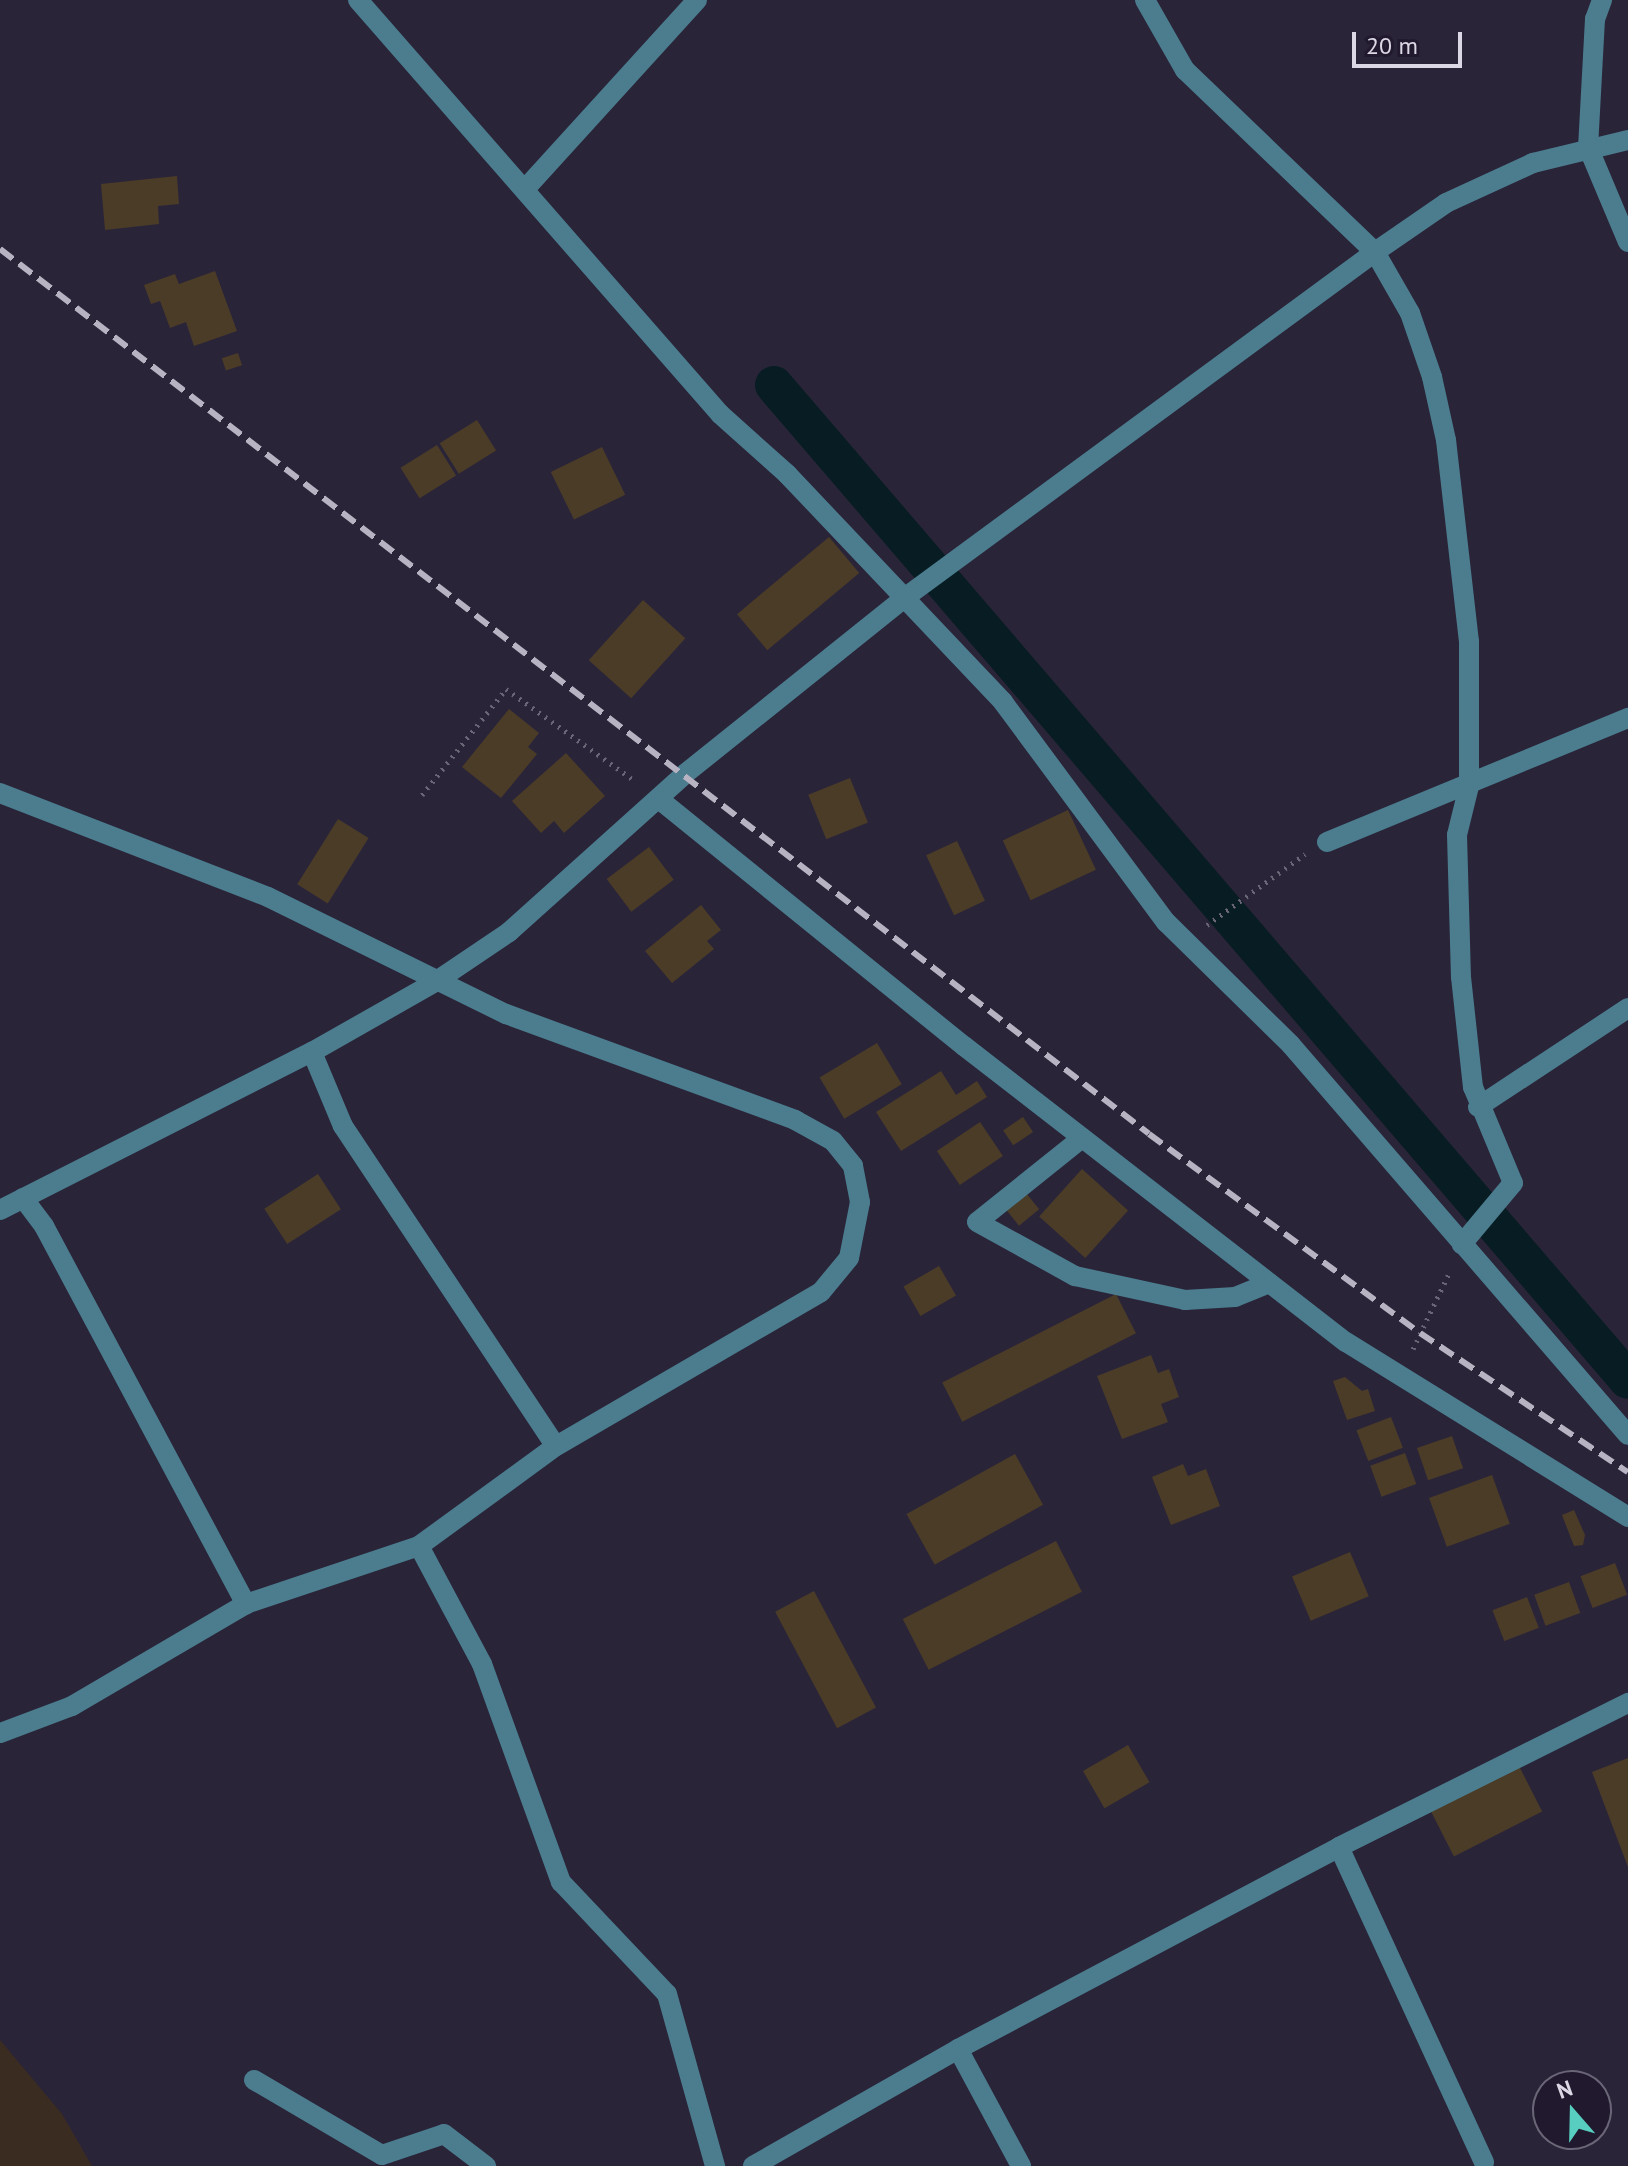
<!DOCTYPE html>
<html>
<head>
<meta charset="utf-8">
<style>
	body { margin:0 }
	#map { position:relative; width:1628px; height:2166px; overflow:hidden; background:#2a2438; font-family:"PT Sans",sans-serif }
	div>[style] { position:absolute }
	.education>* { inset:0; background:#3b2c21 }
	.canal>* { height:38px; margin:-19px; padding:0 19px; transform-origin:19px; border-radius:19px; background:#071d23 }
	.building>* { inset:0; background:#4b3c28; transform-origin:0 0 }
	.path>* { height:5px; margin-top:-2.5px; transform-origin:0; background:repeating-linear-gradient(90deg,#6a6577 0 2px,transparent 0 8px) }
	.minor>* { height:20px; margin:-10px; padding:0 10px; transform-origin:10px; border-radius:10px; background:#4b7d8f }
	.rail>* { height:6px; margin-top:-3px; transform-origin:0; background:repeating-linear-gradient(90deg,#b8b3c3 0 16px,transparent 0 24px) }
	span { translate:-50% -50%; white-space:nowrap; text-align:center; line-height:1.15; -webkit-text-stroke:7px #211a2e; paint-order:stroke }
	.north { position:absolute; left:1532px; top:2070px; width:80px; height:80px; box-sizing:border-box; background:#211a2e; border:2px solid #6b6677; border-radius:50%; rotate:340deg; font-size:22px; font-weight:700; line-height:32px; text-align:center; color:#dbd7e5 }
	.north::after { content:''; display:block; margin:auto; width:28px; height:36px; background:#58cec0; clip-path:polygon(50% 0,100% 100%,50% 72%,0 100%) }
	.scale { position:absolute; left:1352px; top:32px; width:110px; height:36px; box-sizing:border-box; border:4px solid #dbd7e5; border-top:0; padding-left:10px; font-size:24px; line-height:28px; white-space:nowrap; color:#dbd7e5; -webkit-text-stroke:6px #211a2e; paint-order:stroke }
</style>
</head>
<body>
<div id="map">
	<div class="education">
		<div style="clip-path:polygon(0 2040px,62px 2114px,92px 2166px,0 2166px)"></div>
	</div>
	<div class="canal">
		<div style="left:774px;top:385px;width:1311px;rotate:49.36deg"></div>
	</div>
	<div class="building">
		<div style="clip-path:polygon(177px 176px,179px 204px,158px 206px,159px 224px,105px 230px,101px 184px)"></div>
		<div style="clip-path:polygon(215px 271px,237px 331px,194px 346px,186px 322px,170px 328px,160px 301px,151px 304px,144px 285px,175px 274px,179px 284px)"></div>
		<div style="left:238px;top:353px;width:13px;height:17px;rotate:72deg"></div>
		<div style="left:477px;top:420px;width:36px;height:44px;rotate:58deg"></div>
		<div style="left:437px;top:445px;width:36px;height:43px;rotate:58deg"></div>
		<div style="left:602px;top:447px;width:53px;height:57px;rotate:64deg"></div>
		<div style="left:829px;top:537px;width:47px;height:120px;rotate:50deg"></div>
		<div style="left:643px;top:600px;width:57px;height:81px;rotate:42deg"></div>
		<div style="clip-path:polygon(509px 709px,539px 733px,528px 747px,537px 754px,501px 798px,462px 767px)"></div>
		<div style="clip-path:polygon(566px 753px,605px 796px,564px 833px,554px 821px,541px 833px,512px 801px)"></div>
		<div style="left:850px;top:778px;width:48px;height:45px;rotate:68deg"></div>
		<div style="left:1068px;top:810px;width:66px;height:72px;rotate:65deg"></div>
		<div style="left:338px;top:819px;width:36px;height:77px;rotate:32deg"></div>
		<div style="left:957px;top:841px;width:66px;height:34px;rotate:65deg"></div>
		<div style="left:649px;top:847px;width:41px;height:53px;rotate:53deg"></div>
		<div style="clip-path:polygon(701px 905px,721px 930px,707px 941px,714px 949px,672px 983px,645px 951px)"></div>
		<div style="left:877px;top:1043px;width:48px;height:67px;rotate:59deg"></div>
		<div style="clip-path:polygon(941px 1071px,956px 1095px,977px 1081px,987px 1097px,901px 1151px,876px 1112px)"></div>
		<div style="left:1023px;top:1117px;width:18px;height:24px;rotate:56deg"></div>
		<div style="left:980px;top:1122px;width:41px;height:52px;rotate:56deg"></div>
		<div style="left:1082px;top:1169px;width:62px;height:64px;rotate:42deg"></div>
		<div style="left:318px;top:1174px;width:42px;height:64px;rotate:57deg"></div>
		<div style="left:1026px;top:1193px;width:21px;height:26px;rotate:51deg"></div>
		<div style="left:939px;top:1266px;width:34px;height:41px;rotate:60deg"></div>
		<div style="left:1116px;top:1294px;width:44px;height:195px;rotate:63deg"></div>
		<div style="clip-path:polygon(1151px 1355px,1158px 1373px,1169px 1369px,1179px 1397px,1161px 1404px,1168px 1422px,1122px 1439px,1097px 1376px)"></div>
		<div style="clip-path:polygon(1345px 1377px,1362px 1391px,1368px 1389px,1375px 1411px,1347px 1420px,1333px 1381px)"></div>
		<div style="left:1391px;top:1417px;width:33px;height:37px;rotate:69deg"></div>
		<div style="left:1452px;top:1436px;width:34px;height:37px;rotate:71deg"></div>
		<div style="left:1405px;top:1453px;width:33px;height:37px;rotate:70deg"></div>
		<div style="left:1015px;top:1454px;width:58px;height:124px;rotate:61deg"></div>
		<div style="clip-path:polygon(1183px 1464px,1188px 1476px,1206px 1469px,1220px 1506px,1171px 1525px,1152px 1477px)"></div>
		<div style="left:1492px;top:1475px;width:52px;height:67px;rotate:70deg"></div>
		<div style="clip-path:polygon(1574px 1510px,1585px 1535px,1583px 1545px,1574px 1546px,1562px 1515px)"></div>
		<div style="left:1056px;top:1541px;width:57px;height:172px;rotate:63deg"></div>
		<div style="left:1350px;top:1552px;width:48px;height:63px;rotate:67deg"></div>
		<div style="left:1615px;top:1563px;width:34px;height:37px;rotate:69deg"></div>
		<div style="left:1569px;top:1582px;width:33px;height:37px;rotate:70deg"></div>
		<div style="left:814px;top:1591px;width:132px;height:44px;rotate:62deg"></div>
		<div style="left:1527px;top:1597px;width:33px;height:37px;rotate:69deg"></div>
		<div style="left:1128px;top:1745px;width:43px;height:52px;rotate:60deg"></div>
		<div style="clip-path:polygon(1628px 1758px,1628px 1867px,1592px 1772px)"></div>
		<div style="left:1519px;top:1766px;width:51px;height:99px;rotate:63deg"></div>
	</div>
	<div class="path">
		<div style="left:422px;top:795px;width:135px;rotate:-51.6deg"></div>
		<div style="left:506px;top:689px;width:158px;rotate:35.5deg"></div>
		<div style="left:1207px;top:925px;width:121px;rotate:-35.9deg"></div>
		<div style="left:1413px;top:1349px;width:86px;rotate:-64.6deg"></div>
	</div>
	<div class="minor">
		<div style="left:358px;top:0;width:550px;rotate:48.83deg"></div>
		<div style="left:720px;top:414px;width:90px;rotate:41.8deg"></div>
		<div style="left:787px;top:474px;width:314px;rotate:46.5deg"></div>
		<div style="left:1003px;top:702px;width:274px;rotate:53.5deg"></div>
		<div style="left:1166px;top:922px;width:175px;rotate:44.5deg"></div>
		<div style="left:1291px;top:1045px;width:515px;rotate:49.17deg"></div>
		<div style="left:1145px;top:0;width:81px;rotate:60.3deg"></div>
		<div style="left:1185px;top:70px;width:263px;rotate:43.8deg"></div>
		<div style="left:1375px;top:252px;width:70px;rotate:60.2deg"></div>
		<div style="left:1410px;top:313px;width:68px;rotate:71deg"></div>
		<div style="left:1432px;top:377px;width:65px;rotate:77.5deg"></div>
		<div style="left:1446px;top:440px;width:202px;rotate:83.5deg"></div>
		<div style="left:1469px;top:641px;width:145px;rotate:90deg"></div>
		<div style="left:1469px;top:786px;width:50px;rotate:103.8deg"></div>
		<div style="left:1457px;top:835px;width:142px;rotate:88.4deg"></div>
		<div style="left:1461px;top:977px;width:111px;rotate:83.8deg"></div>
		<div style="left:1473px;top:1087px;width:104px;rotate:67.4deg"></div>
		<div style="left:1513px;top:1183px;width:80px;rotate:129.9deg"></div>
		<div style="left:1602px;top:0;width:20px;rotate:110deg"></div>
		<div style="left:1595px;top:19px;width:128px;rotate:93.1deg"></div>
		<div style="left:1588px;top:147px;width:103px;rotate:67.2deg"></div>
		<div style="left:526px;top:188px;width:254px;rotate:-47.7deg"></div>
		<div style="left:0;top:793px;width:287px;rotate:21.2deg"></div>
		<div style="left:268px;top:897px;width:265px;rotate:26.2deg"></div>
		<div style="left:506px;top:1014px;width:308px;rotate:20.1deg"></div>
		<div style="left:795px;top:1120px;width:43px;rotate:28.9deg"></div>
		<div style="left:833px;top:1141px;width:32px;rotate:51deg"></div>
		<div style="left:853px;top:1166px;width:37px;rotate:79deg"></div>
		<div style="left:860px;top:1202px;width:57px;rotate:101.1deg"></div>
		<div style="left:849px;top:1258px;width:44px;rotate:129.5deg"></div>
		<div style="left:821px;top:1292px;width:306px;rotate:149.8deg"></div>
		<div style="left:556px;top:1446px;width:170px;rotate:143.9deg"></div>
		<div style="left:419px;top:1546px;width:182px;rotate:161.5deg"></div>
		<div style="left:246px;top:1604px;width:202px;rotate:149.6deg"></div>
		<div style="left:72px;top:1706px;width:77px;rotate:159.4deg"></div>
		<div style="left:660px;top:800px;width:391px;rotate:39deg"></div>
		<div style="left:964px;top:1046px;width:483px;rotate:37.8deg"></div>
		<div style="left:1346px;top:1342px;width:332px;rotate:31.8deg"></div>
		<div style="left:1327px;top:842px;width:326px;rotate:-22.4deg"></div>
		<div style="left:312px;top:1052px;width:80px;rotate:67.3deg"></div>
		<div style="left:343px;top:1126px;width:384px;rotate:56.4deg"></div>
		<div style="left:1478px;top:1107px;width:180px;rotate:-33.4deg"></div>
		<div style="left:1082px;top:1138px;width:134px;rotate:141.3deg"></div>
		<div style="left:977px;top:1222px;width:112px;rotate:28.9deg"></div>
		<div style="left:1075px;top:1276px;width:113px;rotate:12.3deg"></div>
		<div style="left:1185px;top:1300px;width:50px;rotate:-3.4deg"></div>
		<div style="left:1235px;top:1297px;width:37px;rotate:-22deg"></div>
		<div style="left:23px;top:1198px;width:35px;rotate:53deg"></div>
		<div style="left:44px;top:1226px;width:429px;rotate:61.9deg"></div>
		<div style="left:0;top:1210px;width:350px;rotate:-26.9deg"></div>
		<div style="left:312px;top:1052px;width:142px;rotate:-29.6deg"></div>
		<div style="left:435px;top:982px;width:89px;rotate:-34deg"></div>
		<div style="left:509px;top:932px;width:238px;rotate:-41.9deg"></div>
		<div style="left:686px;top:773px;width:283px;rotate:-38.7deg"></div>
		<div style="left:907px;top:596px;width:581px;rotate:-36.32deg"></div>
		<div style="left:1375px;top:252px;width:86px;rotate:-34.6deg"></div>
		<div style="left:1446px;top:203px;width:96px;rotate:-24.7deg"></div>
		<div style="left:1533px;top:163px;width:98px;rotate:-13.6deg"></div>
		<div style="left:419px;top:1546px;width:134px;rotate:61.9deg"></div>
		<div style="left:482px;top:1664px;width:232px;rotate:70.1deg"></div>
		<div style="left:561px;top:1882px;width:154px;rotate:46.6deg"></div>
		<div style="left:667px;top:1994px;width:179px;rotate:74.4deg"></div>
		<div style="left:1339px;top:1847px;width:347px;rotate:65.3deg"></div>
		<div style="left:958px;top:2049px;width:133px;rotate:61.7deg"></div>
		<div style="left:254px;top:2080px;width:148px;rotate:30.4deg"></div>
		<div style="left:382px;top:2155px;width:65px;rotate:-18.7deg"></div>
		<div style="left:444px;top:2134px;width:53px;rotate:37.3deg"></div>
		<div style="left:753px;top:2166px;width:236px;rotate:-29.7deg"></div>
		<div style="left:958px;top:2049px;width:431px;rotate:-27.9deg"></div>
		<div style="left:1339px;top:1847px;width:323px;rotate:-26.5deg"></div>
	</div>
	<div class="rail">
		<div style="left:0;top:249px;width:1450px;rotate:37.6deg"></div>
		<div style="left:1149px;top:1134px;width:336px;rotate:36.3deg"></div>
		<div style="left:1420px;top:1333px;width:250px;rotate:33.8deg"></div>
	</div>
	<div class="north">N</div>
	<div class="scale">20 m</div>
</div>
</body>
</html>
